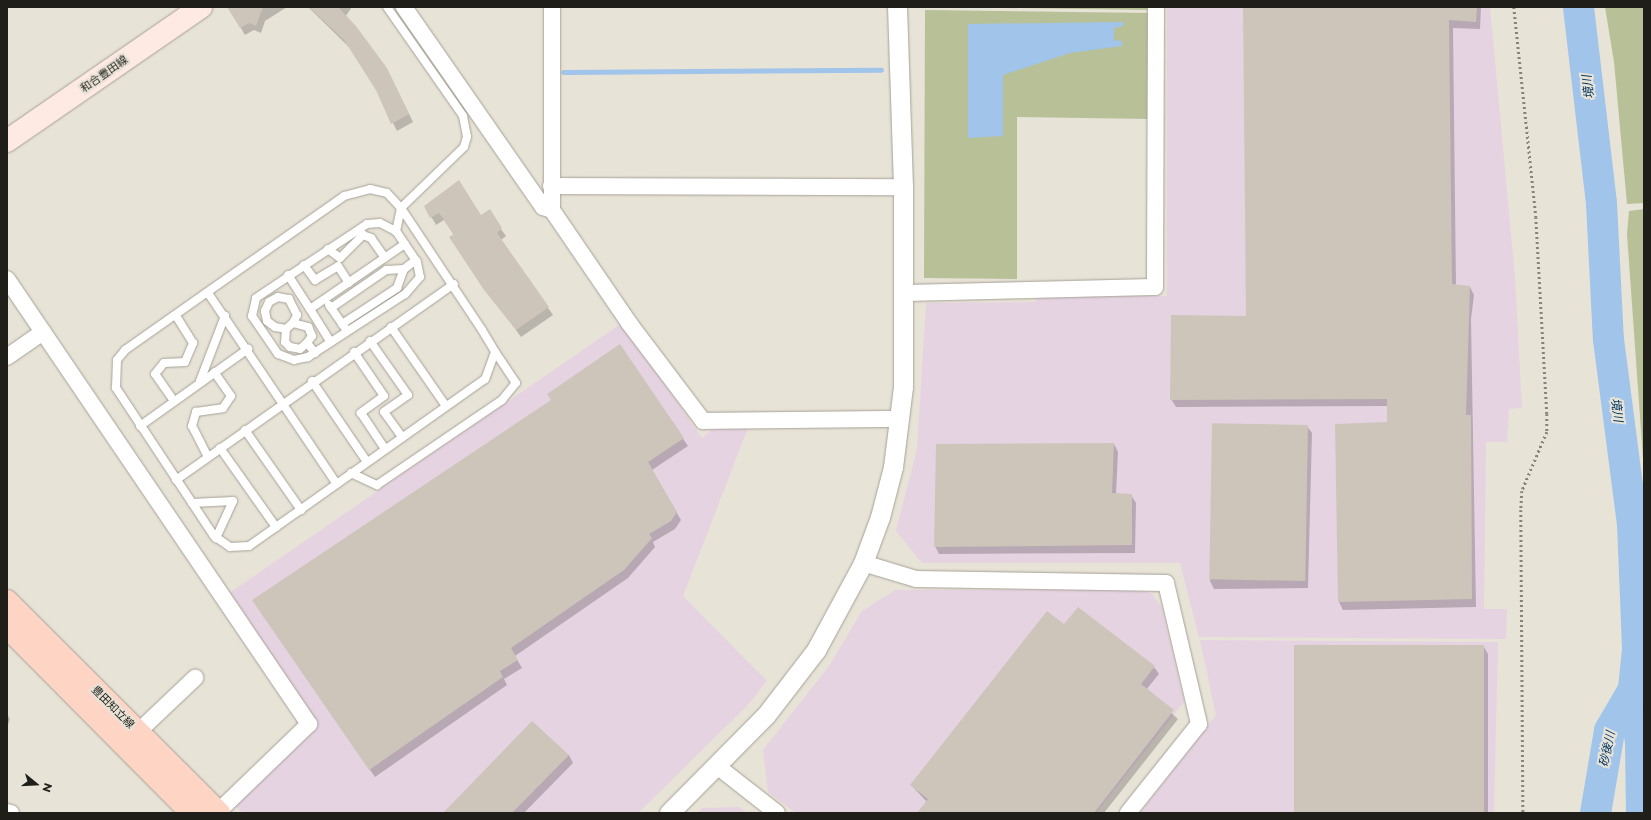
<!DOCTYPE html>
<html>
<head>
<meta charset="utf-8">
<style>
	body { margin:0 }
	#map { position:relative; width:1651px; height:820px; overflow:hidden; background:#e8e3d7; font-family:Montserrat,"Noto Sans JP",sans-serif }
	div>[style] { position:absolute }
	.industrial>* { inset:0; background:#e6d3e2 }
	.green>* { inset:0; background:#b8c098 }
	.water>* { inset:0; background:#a0c4ea }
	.shadow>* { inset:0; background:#0003 }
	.stream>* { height:5px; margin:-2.5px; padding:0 2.5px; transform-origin:2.5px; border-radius:2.5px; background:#a0c4ea }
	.river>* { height:31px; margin:-15.5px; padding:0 15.5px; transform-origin:15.5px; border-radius:15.5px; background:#a0c4ea }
	.building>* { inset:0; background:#cdc5ba; transform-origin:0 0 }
	.path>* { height:2.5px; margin-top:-1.25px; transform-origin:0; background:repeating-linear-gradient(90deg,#87837b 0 2px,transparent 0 5px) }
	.roads { filter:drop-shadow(0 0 1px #a6a196) drop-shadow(0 0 1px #a6a196) }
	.service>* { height:8px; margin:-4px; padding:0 4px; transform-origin:4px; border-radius:4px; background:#fff }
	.minor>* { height:16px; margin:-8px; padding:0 8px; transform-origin:8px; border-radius:8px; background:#fff }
	.tertiary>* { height:19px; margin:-9.5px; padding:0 9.5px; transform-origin:9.5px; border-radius:9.5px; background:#fff }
	.secondary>* { height:22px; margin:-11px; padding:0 11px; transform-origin:11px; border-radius:11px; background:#feeae2 }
	.primary>* { height:22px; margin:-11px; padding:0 11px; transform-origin:11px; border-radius:11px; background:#fed4c5 }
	span { translate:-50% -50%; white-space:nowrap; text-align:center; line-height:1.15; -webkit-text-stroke:4px #e8e3d7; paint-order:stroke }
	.street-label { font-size:11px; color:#201e19 }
	.water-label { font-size:12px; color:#003663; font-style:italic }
	.frame { position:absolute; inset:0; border:8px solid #201e19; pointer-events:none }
	.north { position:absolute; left:16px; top:764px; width:40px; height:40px; -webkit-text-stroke:3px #e8e3d7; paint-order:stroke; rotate:108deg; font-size:11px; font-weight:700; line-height:16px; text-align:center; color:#201e19 }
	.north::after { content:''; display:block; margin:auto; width:14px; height:18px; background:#201e19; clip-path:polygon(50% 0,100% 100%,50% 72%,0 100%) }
</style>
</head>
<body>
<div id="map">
	<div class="industrial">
		<div style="clip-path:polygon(1167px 7px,1490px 7px,1515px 277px,1522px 408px,1509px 409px,1507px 442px,1486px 442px,1484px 609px,1507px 609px,1506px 639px,1199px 637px,1180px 563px,922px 563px,896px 531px,917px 449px,926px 303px,1036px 302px,1036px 295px,1167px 296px)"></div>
		<div style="clip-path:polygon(622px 323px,702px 438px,715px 427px,748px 428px,683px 596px,767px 681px,746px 707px,638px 813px,243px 813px,231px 802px,314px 725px,225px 596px)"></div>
		<div style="clip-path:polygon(1139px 589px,1152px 594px,1162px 608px,1184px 702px,1096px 813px,796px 813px,768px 792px,763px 750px,829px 666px,862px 611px,895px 590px)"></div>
		<div style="clip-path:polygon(1200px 640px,1498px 642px,1494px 813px,1140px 813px,1216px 715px)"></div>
		<div style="clip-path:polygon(739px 807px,747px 813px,698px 813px,702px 808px)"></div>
	</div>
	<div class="green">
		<div style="clip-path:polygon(936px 7px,1150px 7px,1150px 10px)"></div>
		<div style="clip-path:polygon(1605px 7px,1644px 7px,1644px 203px,1627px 204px,1614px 62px)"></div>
		<div style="clip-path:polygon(925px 10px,1152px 13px,1150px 119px,1017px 117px,1017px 279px,924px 278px)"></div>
		<div style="clip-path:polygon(1644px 209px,1644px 473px,1627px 234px,1629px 211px)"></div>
	</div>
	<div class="water">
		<div style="clip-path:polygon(1123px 22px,1123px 26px,1114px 28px,1114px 40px,1122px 41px,1122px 46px,1070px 53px,1003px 75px,1003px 136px,968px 138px,968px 24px)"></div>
	</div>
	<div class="shadow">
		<div style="clip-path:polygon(287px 7px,265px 21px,261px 33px,254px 30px,245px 35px,229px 8px)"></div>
		<div style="clip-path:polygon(308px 7px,352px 7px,345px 17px,391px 77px,413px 122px,397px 131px,378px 93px,350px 48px)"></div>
		<div style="clip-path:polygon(1244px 7px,1481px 7px,1480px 29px,1453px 28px,1456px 286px,1470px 287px,1474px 295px,1471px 319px,1476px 607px,1343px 610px,1339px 602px,1388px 423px,1388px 406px,1176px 407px,1171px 399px,1247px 317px)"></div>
		<div style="clip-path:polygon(425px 206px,481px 216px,501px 229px,506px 236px,501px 240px,553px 315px,521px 337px,455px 245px,454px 235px,444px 220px,436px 225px)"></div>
		<div style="clip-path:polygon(619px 345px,688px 446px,652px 470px,681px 520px,675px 529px,653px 542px,655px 547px,628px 578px,515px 656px,522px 668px,504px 679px,507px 685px,375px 777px,258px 608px,552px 400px)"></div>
		<div style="clip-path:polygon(1307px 426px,1312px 433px,1308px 588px,1214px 589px,1210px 581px,1213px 429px)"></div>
		<div style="clip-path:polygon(1114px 444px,1118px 452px,1116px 495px,1131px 495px,1136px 503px,1135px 553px,939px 554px,935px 546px)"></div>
		<div style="clip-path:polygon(1064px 626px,1154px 667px,1159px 674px,1146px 690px,1178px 719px,1104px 813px,918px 813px,927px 802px,911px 785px)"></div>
		<div style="clip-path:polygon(1484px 647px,1488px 654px,1488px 813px,1295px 813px)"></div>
		<div style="clip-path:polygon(7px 714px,10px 719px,7px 728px)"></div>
		<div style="clip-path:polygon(569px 755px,573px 763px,524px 813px,444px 813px)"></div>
	</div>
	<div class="stream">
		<div style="left:563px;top:72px;width:318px;rotate:-0.4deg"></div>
	</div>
	<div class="river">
		<div style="left:1578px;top:7px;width:197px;rotate:83.3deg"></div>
		<div style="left:1601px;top:203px;width:136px;rotate:87.1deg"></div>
		<div style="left:1608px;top:339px;width:186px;rotate:82.6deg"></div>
		<div style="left:1632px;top:523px;width:126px;rotate:87.7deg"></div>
		<div style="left:1637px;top:649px;width:40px;rotate:95.7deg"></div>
		<div style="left:1633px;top:689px;width:53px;rotate:82.5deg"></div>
		<div style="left:1640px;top:742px;width:71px;rotate:89.2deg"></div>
		<div style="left:1595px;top:813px;width:84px;rotate:-80.4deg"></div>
		<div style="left:1609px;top:730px;width:48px;rotate:-59.7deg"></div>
	</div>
	<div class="building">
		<div style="clip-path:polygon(227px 7px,263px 7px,256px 26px,249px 23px,240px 28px)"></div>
		<div style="clip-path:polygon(309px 7px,338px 7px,356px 26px,387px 68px,409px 114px,391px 124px,376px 90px,344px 40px)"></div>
		<div style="clip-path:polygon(1243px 7px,1477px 7px,1476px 22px,1449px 20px,1452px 284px,1470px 286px,1466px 415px,1471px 415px,1472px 599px,1338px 602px,1335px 424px,1387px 422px,1387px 399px,1170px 400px,1171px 315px,1246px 316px)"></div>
		<div style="clip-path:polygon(459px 180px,481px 215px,490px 209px,502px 228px,497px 233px,549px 307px,516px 330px,484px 290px,449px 237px,454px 234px,439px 213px,430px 218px,424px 206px)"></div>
		<div style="clip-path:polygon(620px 344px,684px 438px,648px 462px,677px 512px,671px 521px,649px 534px,652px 538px,624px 570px,511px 648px,518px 660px,500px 671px,503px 677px,369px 770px,252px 600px,551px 400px,547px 394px)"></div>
		<div style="left:1308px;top:425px;width:156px;height:96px;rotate:91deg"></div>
		<div style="clip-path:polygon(1114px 443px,1112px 493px,1132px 494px,1132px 545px,934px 547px,936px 444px)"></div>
		<div style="clip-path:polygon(1078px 607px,1155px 666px,1141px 684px,1174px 710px,1094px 813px,917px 813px,928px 799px,910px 785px,1047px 611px,1064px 624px)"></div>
		<div style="left:1294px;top:645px;width:190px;height:168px"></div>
		<div style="clip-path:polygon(532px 721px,569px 755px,512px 813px,443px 813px)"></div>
	</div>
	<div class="path">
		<div style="left:1514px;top:7px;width:211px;rotate:84deg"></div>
		<div style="left:1536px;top:217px;width:197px;rotate:86.8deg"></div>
		<div style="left:1547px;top:414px;width:18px;rotate:90deg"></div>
		<div style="left:1547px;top:432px;width:64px;rotate:113deg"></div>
		<div style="left:1522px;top:491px;width:19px;rotate:93deg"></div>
		<div style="left:1521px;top:510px;width:303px;rotate:89.6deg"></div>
	</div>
	<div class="roads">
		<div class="service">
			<div style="left:387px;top:7px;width:133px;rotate:55.1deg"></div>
			<div style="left:463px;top:116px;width:21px;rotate:79deg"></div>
			<div style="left:467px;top:137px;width:10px;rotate:107deg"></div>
			<div style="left:464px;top:147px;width:88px;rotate:135.9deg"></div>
			<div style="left:401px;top:208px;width:24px;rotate:102deg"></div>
			<div style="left:370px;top:189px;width:17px;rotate:13deg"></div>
			<div style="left:387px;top:193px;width:21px;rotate:47deg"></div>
			<div style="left:401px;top:208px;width:146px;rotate:56.4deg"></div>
			<div style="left:482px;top:330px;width:26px;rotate:59deg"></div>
			<div style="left:495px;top:352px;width:29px;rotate:110deg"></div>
			<div style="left:485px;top:379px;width:289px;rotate:144.7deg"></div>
			<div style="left:249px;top:546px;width:19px;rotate:177deg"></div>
			<div style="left:230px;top:547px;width:19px;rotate:-145deg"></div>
			<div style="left:214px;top:536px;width:178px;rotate:-123.5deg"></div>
			<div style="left:116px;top:388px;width:28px;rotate:-88deg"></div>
			<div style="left:117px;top:360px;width:13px;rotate:-51deg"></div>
			<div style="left:125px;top:350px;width:268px;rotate:-35.1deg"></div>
			<div style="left:344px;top:196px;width:27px;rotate:-15deg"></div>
			<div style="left:380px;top:223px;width:18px;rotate:27deg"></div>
			<div style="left:396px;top:231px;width:37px;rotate:56deg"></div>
			<div style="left:417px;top:262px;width:15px;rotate:79deg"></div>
			<div style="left:420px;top:277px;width:23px;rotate:131deg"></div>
			<div style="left:405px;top:294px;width:116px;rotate:147deg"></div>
			<div style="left:308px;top:357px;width:14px;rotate:168deg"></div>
			<div style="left:294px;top:360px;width:17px;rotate:-159deg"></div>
			<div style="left:278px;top:354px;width:46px;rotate:-124.4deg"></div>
			<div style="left:252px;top:316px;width:18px;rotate:-77deg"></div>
			<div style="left:256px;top:298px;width:133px;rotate:-33.7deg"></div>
			<div style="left:367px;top:224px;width:13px;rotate:-4deg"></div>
			<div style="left:328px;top:249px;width:15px;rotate:37deg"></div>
			<div style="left:340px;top:258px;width:33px;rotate:-45deg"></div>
			<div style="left:363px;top:235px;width:9px;rotate:21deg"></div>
			<div style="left:371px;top:238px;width:24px;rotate:55deg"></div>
			<div style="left:304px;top:265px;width:19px;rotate:54deg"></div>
			<div style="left:315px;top:280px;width:27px;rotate:-31deg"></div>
			<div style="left:338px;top:266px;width:20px;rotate:57deg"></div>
			<div style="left:288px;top:275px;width:40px;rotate:57.1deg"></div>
			<div style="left:310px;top:309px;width:115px;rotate:-34.4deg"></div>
			<div style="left:208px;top:293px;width:230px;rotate:56deg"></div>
			<div style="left:329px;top:305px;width:28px;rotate:55deg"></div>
			<div style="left:331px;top:308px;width:67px;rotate:-34.6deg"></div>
			<div style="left:386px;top:270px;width:18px;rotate:-3deg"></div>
			<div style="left:310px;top:309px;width:39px;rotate:58deg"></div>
			<div style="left:293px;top:323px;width:9px;rotate:-63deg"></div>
			<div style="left:297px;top:315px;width:18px;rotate:-117deg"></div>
			<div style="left:289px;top:299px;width:11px;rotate:-170deg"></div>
			<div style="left:278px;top:297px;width:10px;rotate:151deg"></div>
			<div style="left:269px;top:302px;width:10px;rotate:114deg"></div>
			<div style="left:265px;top:311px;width:10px;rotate:79deg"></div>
			<div style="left:267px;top:321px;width:10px;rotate:37deg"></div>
			<div style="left:275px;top:327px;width:11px;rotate:10deg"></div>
			<div style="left:286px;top:329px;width:9px;rotate:-41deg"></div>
			<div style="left:293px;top:323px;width:16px;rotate:15deg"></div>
			<div style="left:308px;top:327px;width:10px;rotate:66deg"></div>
			<div style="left:312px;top:336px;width:9px;rotate:126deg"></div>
			<div style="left:307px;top:343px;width:13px;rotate:51deg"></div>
			<div style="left:342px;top:324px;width:66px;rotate:-33.2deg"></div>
			<div style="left:397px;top:288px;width:20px;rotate:-70deg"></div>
			<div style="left:404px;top:269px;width:15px;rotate:-37deg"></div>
			<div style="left:391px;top:327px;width:96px;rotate:55.2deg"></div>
			<div style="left:286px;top:329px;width:13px;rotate:94deg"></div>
			<div style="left:285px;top:342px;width:7px;rotate:45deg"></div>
			<div style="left:290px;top:347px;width:10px;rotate:11deg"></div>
			<div style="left:300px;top:349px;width:9px;rotate:-41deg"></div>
			<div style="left:370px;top:341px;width:66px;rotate:54.9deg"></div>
			<div style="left:408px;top:395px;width:29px;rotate:145deg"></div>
			<div style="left:384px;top:412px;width:31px;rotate:54deg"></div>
			<div style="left:354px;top:352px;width:53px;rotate:55.7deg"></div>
			<div style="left:384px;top:396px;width:29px;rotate:144deg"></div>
			<div style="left:361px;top:413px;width:43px;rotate:56.3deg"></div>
			<div style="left:200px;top:381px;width:70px;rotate:-69deg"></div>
			<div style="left:312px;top:381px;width:98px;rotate:55.8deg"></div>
			<div style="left:174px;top:401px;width:33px;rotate:-125deg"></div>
			<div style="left:155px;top:374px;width:14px;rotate:-51deg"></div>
			<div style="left:164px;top:363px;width:21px;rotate:-3deg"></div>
			<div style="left:185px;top:362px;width:21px;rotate:-67deg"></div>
			<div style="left:193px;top:343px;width:32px;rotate:-122deg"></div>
			<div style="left:140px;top:426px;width:133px;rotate:-35.5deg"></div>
			<div style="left:245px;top:430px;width:98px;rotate:55deg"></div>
			<div style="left:220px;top:448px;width:97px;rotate:54.7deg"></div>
			<div style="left:208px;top:457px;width:35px;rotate:-117deg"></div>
			<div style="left:192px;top:426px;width:15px;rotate:-74deg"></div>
			<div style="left:196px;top:412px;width:27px;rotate:-8deg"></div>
			<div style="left:223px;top:408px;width:14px;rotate:-56deg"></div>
			<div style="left:231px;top:396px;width:29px;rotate:-125deg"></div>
			<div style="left:351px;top:473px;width:29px;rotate:25deg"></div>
			<div style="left:377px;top:485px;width:151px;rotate:-34.2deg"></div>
			<div style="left:502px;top:400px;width:22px;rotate:-51deg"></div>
			<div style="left:516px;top:383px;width:37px;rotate:-124deg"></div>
			<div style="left:176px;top:480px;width:340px;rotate:-35.2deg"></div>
			<div style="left:192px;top:503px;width:41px;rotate:-2.8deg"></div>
			<div style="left:233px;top:501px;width:41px;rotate:114.7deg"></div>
		</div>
		<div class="minor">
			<div style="left:404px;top:7px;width:244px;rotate:55.2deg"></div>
			<div style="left:543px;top:207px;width:9px;rotate:18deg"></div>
			<div style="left:552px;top:7px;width:203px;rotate:90deg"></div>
			<div style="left:552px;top:210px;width:137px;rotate:55.7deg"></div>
			<div style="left:629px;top:323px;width:123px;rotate:52.9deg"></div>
			<div style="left:703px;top:421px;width:197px;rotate:-0.6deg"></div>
			<div style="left:551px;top:186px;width:352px;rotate:0.2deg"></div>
			<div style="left:7px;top:279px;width:538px;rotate:55.84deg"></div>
			<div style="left:309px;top:724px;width:127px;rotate:136deg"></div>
			<div style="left:904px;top:293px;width:251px;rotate:-1.4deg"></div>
			<div style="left:1155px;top:287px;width:280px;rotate:-89.8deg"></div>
			<div style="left:7px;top:357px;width:44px;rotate:-34.8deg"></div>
			<div style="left:863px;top:563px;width:55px;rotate:16.8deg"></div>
			<div style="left:916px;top:579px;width:250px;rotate:0.9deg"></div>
			<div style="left:1166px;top:583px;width:145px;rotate:76.8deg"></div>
			<div style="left:1199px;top:724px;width:114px;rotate:128.6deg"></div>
			<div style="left:138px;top:732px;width:79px;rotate:-43.5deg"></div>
			<div style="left:717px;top:766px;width:76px;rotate:38.1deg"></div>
			<div style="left:7px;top:812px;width:4px;rotate:14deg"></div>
		</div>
		<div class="tertiary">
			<div style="left:669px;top:813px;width:138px;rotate:-45.3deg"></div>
			<div style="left:766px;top:715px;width:82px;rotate:-52.4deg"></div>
			<div style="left:816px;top:650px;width:99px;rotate:-61.6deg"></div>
			<div style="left:863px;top:563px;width:49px;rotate:-69.7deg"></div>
			<div style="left:880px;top:517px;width:52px;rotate:-75.4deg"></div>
			<div style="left:893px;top:467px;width:81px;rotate:-82.9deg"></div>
			<div style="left:903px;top:387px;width:200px;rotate:-90deg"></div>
			<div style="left:903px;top:187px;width:180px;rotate:-91.9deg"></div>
		</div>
		<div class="secondary">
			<div style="left:7px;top:141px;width:236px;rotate:-34.6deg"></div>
		</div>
		<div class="primary">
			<div style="left:7px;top:601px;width:300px;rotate:45deg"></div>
			<div style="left:7px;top:627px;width:262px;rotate:45.2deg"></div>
		</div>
	</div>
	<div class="street-label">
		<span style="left:104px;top:74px;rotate:-35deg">和合豊田線</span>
		<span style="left:113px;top:707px;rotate:45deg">豊田知立線</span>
	</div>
	<div class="water-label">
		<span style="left:1588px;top:87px;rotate:-97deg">境川</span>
		<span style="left:1617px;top:410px;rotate:83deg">境川</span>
		<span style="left:1607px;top:749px;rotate:-78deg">砂後川</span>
	</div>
	<div class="frame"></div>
	<div class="north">N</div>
</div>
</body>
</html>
